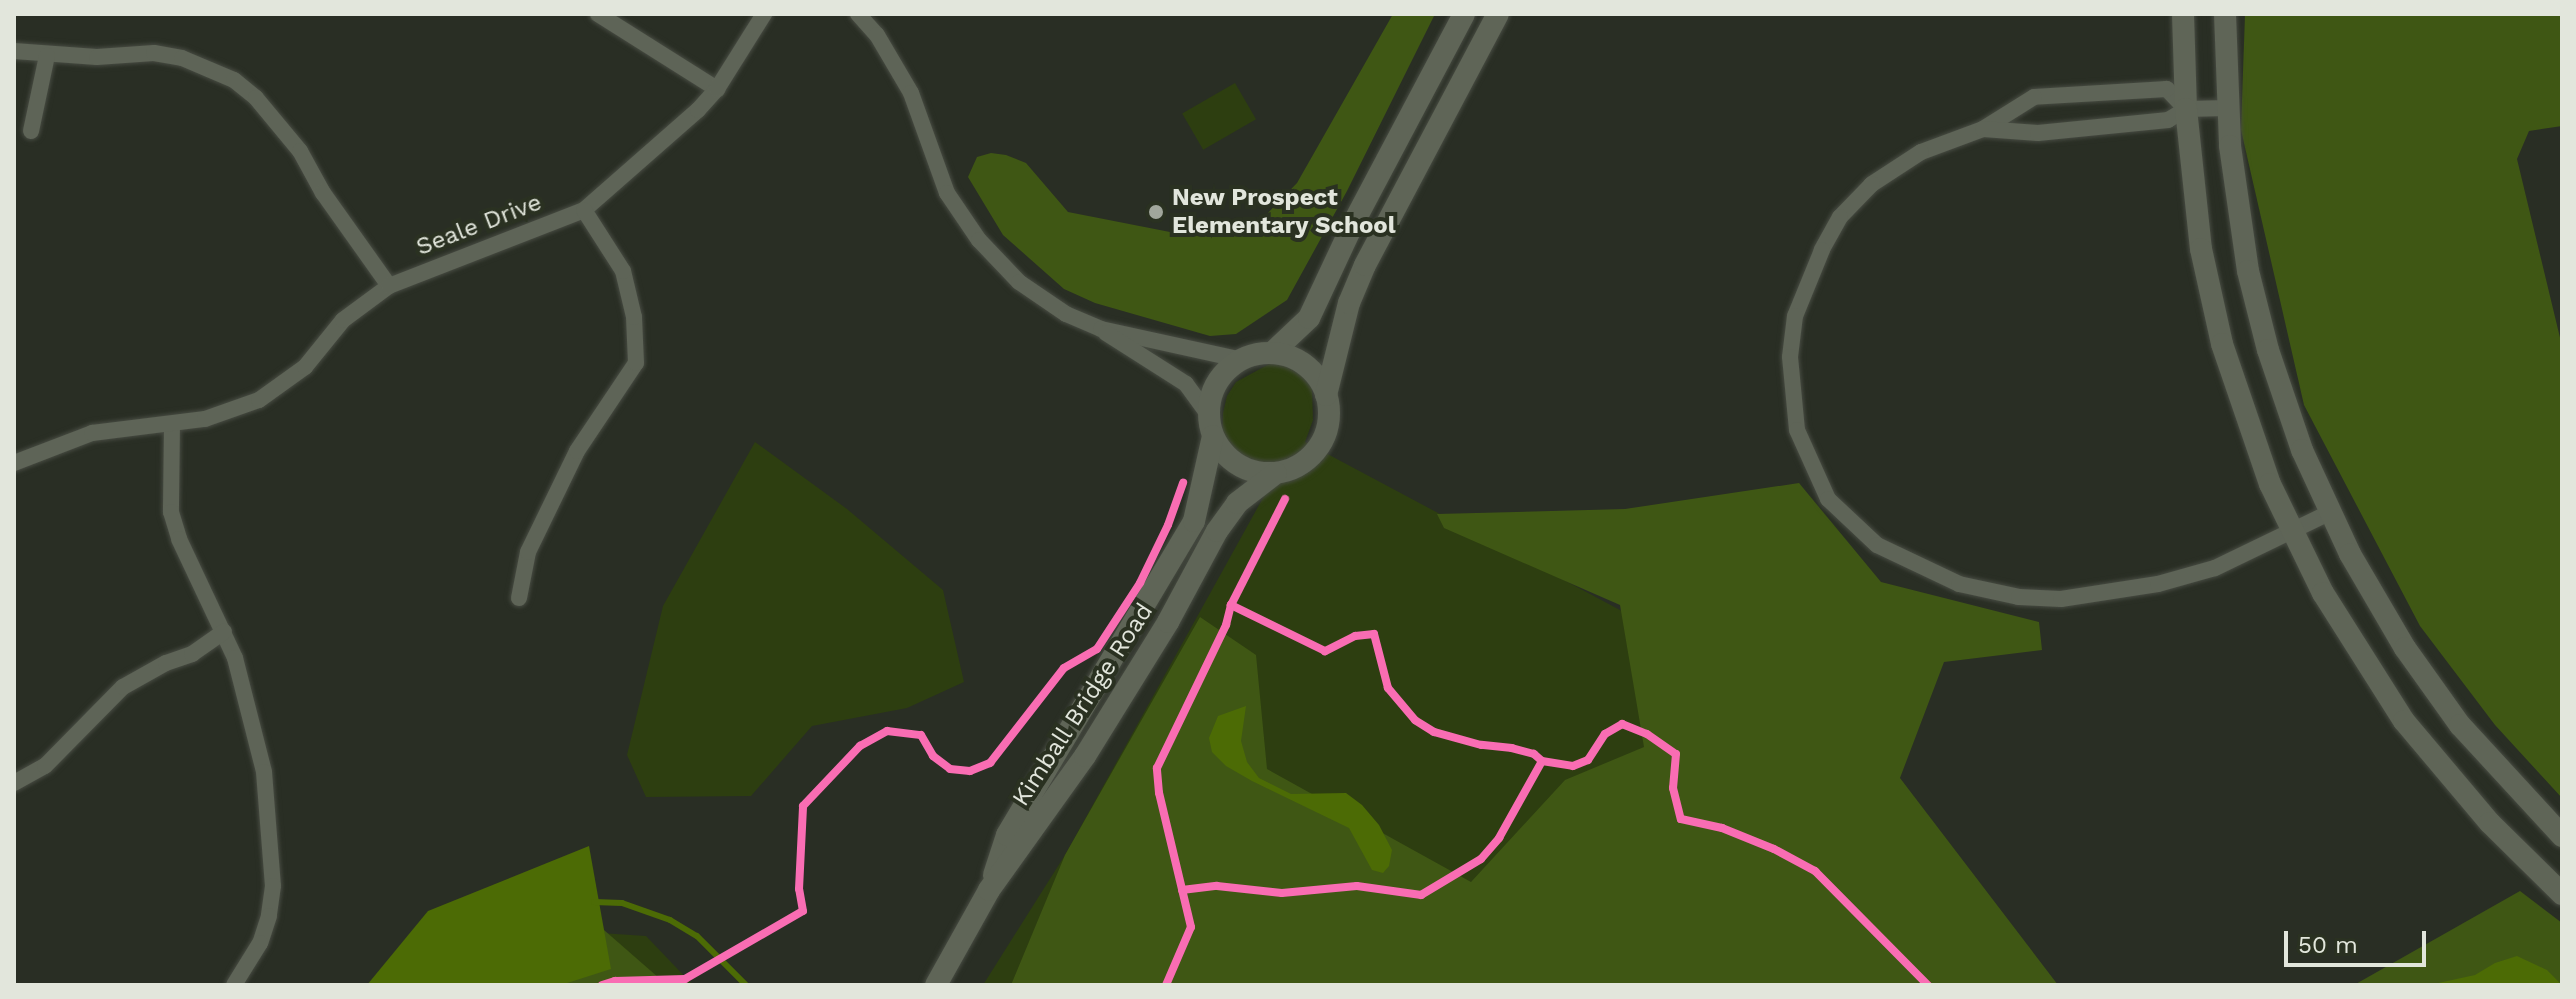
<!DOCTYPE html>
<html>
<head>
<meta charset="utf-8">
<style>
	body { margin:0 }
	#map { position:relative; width:2576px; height:999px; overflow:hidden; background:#292e24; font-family:"Work Sans",sans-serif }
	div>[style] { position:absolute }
	.green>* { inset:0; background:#2d3e10; transform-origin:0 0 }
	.forest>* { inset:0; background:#3f5714 }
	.water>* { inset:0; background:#4c6b05 }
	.stream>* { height:6px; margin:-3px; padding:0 3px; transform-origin:3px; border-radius:3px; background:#4c6b05 }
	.roads { filter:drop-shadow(0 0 2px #474b42) drop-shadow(0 0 2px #474b42) }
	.street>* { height:16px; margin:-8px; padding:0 8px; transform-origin:8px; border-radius:8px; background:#5e6457 }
	.secondary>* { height:22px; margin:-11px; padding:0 11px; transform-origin:11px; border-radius:11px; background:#5f6557 }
	.secondary>.ring { margin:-11px; padding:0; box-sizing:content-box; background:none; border:22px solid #5f6557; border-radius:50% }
	.cycleway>* { height:8px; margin:-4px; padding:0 4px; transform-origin:4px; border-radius:4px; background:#f96db3 }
	.dots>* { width:22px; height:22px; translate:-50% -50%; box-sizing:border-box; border:4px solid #2a3121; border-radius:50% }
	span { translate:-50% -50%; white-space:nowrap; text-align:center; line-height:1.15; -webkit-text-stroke:8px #2a3121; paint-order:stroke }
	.poi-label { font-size:24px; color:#e2e6dc; font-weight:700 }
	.left { translate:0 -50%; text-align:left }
	.street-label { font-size:24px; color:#e2e6dc }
	.frame { position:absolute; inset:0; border:16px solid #e2e6dc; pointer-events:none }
	.scale { position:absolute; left:2284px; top:931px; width:142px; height:36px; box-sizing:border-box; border:4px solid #e2e6dc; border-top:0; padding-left:10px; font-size:24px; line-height:28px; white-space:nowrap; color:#e2e6dc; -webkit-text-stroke:6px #2a3121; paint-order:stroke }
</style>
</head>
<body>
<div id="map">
	<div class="green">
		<div style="left:1235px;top:83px;width:42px;height:61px;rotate:60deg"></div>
		<div style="clip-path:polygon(1273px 362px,1288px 364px,1299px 370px,1306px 376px,1312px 389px,1313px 420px,1305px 442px,1678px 641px,1636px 985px,983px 985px,1065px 855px,1284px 460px,1266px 467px,1245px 464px,1229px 456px,1222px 439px,1223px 413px,1227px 396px,1236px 382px)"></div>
		<div style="clip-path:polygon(755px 442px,847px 509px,943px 590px,964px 682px,907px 708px,812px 726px,751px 796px,646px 797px,627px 755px,663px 606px)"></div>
		<div style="clip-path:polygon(556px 930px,646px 936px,693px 985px,476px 985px)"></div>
	</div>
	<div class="forest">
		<div style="clip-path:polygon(1393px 14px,1435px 14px,1347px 191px,1287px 300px,1236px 334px,1210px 336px,1095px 303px,1064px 289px,1003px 235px,968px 177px,977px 157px,991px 153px,1006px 155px,1026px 163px,1068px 212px,1170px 232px,1210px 233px,1260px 221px,1297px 183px)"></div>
		<div style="clip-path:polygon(2245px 14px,2562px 14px,2562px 126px,2529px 131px,2517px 159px,2562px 346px,2562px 798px,2495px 725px,2420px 626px,2304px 405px,2241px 130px)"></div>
		<div style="clip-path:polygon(1799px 483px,1881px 582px,2039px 622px,2042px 650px,1944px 662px,1900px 778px,2058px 985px,1011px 985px,1065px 855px,1200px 617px,1256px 655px,1267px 769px,1471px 882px,1565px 780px,1644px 747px,1620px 605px,1444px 528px,1437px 514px,1625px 509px)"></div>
		<div style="clip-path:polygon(2520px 891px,2562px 923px,2562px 985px,2354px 985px)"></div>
		<div style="clip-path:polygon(588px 916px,667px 985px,550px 985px)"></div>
	</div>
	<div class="water">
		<div style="clip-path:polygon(1246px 706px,1241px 741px,1247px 762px,1259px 778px,1291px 794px,1346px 793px,1362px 805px,1379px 825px,1392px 850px,1389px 866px,1383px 873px,1372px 870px,1349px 828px,1252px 781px,1226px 766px,1212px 752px,1209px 738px,1218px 716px)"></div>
		<div style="clip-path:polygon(589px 846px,611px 969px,561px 985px,367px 985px,428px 911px)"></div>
		<div style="clip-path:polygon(2517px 956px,2547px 970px,2562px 985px,2429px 985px,2475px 975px,2495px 963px)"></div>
	</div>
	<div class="stream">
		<div style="left:594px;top:902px;width:28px;rotate:2deg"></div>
		<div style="left:622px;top:903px;width:51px;rotate:19.5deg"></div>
		<div style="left:670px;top:920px;width:31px;rotate:31deg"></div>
		<div style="left:697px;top:936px;width:69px;rotate:45deg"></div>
	</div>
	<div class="roads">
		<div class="street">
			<div style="left:598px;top:14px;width:141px;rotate:32.2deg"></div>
			<div style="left:858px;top:14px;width:28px;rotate:48deg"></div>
			<div style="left:877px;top:35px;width:67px;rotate:59.6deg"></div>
			<div style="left:911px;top:93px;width:106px;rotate:70.2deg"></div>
			<div style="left:947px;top:193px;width:57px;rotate:55.8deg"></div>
			<div style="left:979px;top:240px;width:58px;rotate:46.4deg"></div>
			<div style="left:1019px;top:282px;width:57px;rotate:34.2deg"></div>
			<div style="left:1066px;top:314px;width:38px;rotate:23deg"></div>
			<div style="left:1101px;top:329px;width:144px;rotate:12.4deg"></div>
			<div style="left:14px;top:51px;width:83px;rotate:4.1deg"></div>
			<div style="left:97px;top:57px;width:57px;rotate:-4deg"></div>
			<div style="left:154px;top:53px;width:28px;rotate:10deg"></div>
			<div style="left:182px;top:58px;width:56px;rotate:22.9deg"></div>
			<div style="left:234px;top:80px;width:28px;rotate:39deg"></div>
			<div style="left:256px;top:98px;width:69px;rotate:50.3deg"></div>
			<div style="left:300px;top:151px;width:48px;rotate:61.3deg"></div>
			<div style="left:323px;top:193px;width:114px;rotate:54.6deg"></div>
			<div style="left:2186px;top:109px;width:28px;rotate:-134deg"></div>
			<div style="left:2167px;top:89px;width:133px;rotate:176.6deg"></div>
			<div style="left:2034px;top:97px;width:60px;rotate:147.9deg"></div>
			<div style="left:1983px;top:129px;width:66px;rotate:159.6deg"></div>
			<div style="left:1921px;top:152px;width:59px;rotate:146.9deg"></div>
			<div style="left:1872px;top:184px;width:46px;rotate:134.1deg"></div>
			<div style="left:1840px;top:217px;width:38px;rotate:119deg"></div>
			<div style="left:1822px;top:250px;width:71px;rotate:112.2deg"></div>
			<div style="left:1795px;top:316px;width:41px;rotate:97deg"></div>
			<div style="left:1790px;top:357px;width:73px;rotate:84.5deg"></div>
			<div style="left:1797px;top:430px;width:76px;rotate:65.8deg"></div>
			<div style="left:1828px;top:499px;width:67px;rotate:43.2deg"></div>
			<div style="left:1877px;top:545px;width:91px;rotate:25.4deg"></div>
			<div style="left:1959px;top:584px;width:61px;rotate:12.2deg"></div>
			<div style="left:2019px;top:597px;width:42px;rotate:2.7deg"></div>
			<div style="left:2061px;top:599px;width:98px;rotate:-8.8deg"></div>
			<div style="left:2158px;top:584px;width:59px;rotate:-15.7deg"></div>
			<div style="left:2215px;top:568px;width:127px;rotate:-25.8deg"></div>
			<div style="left:1983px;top:129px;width:55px;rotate:4.2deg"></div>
			<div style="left:2038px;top:133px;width:131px;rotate:-5.7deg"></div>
			<div style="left:2168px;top:120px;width:21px;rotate:-31deg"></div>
			<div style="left:2186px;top:109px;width:42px;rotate:-1.4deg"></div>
			<div style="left:31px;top:131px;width:77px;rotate:-78deg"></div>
			<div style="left:1106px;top:333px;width:95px;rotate:32.5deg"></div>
			<div style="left:1186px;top:384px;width:39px;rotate:54deg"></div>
			<div style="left:172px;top:424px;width:88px;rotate:90.7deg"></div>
			<div style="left:171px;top:512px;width:28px;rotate:73deg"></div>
			<div style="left:179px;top:539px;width:132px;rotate:64.8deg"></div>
			<div style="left:235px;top:658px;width:118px;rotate:75.7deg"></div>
			<div style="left:264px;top:772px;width:114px;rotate:85.5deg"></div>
			<div style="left:273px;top:886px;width:30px;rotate:98deg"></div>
			<div style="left:269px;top:916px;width:28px;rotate:108deg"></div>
			<div style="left:260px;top:943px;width:49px;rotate:121.8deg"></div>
			<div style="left:14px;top:463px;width:84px;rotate:-21deg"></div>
			<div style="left:92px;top:433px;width:114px;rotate:-7.1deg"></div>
			<div style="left:205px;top:419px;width:57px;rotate:-19.4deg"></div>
			<div style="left:259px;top:400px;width:57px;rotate:-35.7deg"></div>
			<div style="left:305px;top:367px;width:60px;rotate:-51deg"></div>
			<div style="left:343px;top:320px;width:57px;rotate:-36.5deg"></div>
			<div style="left:389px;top:286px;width:209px;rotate:-21.3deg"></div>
			<div style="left:584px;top:210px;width:152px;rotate:-41.3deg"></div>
			<div style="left:698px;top:110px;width:28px;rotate:-48deg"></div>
			<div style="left:717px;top:89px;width:89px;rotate:-57.9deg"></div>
			<div style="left:519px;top:598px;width:47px;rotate:-78.9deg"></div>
			<div style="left:528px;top:552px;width:112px;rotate:-64.1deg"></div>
			<div style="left:577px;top:451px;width:106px;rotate:-56.2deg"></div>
			<div style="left:636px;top:363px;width:46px;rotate:-92.5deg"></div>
			<div style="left:634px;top:317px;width:47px;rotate:-103.4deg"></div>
			<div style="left:623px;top:271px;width:72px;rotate:-122.6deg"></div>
			<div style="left:14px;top:783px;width:35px;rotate:-29deg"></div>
			<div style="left:45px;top:766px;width:111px;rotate:-45.4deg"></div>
			<div style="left:123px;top:687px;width:49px;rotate:-29.2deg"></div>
			<div style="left:166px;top:663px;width:28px;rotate:-19deg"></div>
			<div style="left:192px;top:654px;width:39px;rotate:-35deg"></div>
		</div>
		<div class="secondary">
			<div style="left:2183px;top:14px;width:95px;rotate:88.2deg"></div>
			<div style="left:2186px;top:109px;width:141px;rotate:83.9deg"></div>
			<div style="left:2201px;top:249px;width:97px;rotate:77.5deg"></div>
			<div style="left:2222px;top:344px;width:148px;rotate:71.1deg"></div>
			<div style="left:2270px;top:484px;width:121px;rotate:64.1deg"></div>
			<div style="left:2323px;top:593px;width:151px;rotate:57.7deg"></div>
			<div style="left:2404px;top:721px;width:133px;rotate:49.9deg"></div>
			<div style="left:2490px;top:823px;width:101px;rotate:44.6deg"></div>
			<div style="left:2225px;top:14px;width:132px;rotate:87.8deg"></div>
			<div style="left:2230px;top:146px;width:126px;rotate:81.8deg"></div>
			<div style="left:2248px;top:271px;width:81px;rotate:75.8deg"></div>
			<div style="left:2268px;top:350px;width:106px;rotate:71.2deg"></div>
			<div style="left:2302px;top:450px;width:115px;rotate:65.2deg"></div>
			<div style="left:2350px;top:554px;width:109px;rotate:59.7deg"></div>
			<div style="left:2405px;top:648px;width:95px;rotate:54.5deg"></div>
			<div style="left:2460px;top:725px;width:151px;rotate:47.4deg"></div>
			<div style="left:1272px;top:353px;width:51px;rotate:-43.4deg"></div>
			<div style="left:1309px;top:318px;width:108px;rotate:-64.9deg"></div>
			<div style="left:1355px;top:220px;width:233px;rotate:-62.1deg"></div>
			<div class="ring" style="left:1209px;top:353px;width:98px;height:98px"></div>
			<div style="left:1326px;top:395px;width:95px;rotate:-76deg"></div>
			<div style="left:1349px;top:303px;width:41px;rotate:-67.2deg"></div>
			<div style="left:1365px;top:265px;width:284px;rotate:-62.1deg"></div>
			<div style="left:994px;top:875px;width:42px;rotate:-72deg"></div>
			<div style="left:1007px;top:835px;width:365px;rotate:-59.2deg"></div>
			<div style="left:1194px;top:521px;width:87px;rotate:-77.4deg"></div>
			<div style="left:936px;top:985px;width:109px;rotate:-60.8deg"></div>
			<div style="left:989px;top:890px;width:165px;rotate:-54.4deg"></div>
			<div style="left:1085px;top:756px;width:158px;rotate:-58.2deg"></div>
			<div style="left:1168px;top:622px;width:103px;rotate:-61.7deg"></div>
			<div style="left:1217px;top:531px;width:34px;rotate:-54deg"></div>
			<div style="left:1237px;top:503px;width:49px;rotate:-37.6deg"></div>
		</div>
	</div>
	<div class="cycleway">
		<div style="left:1542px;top:761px;width:31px;rotate:9deg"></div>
		<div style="left:1573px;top:766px;width:16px;rotate:-22deg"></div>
		<div style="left:1588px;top:760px;width:31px;rotate:-57deg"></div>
		<div style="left:1605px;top:734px;width:20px;rotate:-30deg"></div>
		<div style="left:1622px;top:724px;width:27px;rotate:22deg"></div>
		<div style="left:1647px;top:734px;width:35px;rotate:35deg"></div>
		<div style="left:1676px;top:754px;width:34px;rotate:95deg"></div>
		<div style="left:1673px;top:788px;width:32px;rotate:76deg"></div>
		<div style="left:1681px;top:819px;width:42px;rotate:12.4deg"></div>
		<div style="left:1722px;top:828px;width:56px;rotate:22deg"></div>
		<div style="left:1774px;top:849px;width:47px;rotate:28.2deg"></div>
		<div style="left:1815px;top:871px;width:161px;rotate:45.3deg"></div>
		<div style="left:1182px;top:890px;width:35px;rotate:-7deg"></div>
		<div style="left:1217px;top:886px;width:65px;rotate:6.1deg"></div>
		<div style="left:1282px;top:893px;width:75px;rotate:-5.3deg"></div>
		<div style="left:1357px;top:886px;width:65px;rotate:8deg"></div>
		<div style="left:1421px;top:895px;width:70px;rotate:-31deg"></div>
		<div style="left:1481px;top:859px;width:28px;rotate:-49deg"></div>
		<div style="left:1499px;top:838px;width:88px;rotate:-60.8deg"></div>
		<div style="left:1542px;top:761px;width:11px;rotate:-139deg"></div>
		<div style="left:1534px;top:754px;width:23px;rotate:-165deg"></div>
		<div style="left:1512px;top:748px;width:31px;rotate:-174deg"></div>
		<div style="left:1481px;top:745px;width:49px;rotate:-164.5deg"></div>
		<div style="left:1434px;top:732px;width:22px;rotate:-148deg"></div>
		<div style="left:1415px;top:720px;width:42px;rotate:-130.2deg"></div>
		<div style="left:1388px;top:688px;width:56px;rotate:-104.5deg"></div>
		<div style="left:1374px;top:634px;width:19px;rotate:174deg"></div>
		<div style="left:1355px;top:636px;width:34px;rotate:153deg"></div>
		<div style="left:1325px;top:651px;width:105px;rotate:-153.9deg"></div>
		<div style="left:602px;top:985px;width:14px;rotate:-17deg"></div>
		<div style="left:615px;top:981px;width:70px;rotate:-1.6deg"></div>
		<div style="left:685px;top:979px;width:136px;rotate:-30deg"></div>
		<div style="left:803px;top:911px;width:22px;rotate:-100deg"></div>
		<div style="left:799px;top:889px;width:83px;rotate:-87.2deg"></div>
		<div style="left:803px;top:806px;width:83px;rotate:-46.5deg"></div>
		<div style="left:860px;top:746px;width:31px;rotate:-29deg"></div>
		<div style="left:887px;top:731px;width:34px;rotate:7deg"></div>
		<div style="left:921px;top:735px;width:24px;rotate:60deg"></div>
		<div style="left:933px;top:756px;width:21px;rotate:37deg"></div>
		<div style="left:950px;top:769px;width:20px;rotate:6deg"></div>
		<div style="left:970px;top:771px;width:22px;rotate:-22deg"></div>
		<div style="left:990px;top:763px;width:120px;rotate:-52.1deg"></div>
		<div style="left:1064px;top:668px;width:38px;rotate:-30deg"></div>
		<div style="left:1097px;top:649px;width:79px;rotate:-56.9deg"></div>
		<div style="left:1140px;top:583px;width:64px;rotate:-64.2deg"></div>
		<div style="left:1168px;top:525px;width:45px;rotate:-70.3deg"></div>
		<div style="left:1166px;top:985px;width:63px;rotate:-66.7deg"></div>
		<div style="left:1191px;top:927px;width:138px;rotate:-103.4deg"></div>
		<div style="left:1159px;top:793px;width:25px;rotate:-95deg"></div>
		<div style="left:1157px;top:768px;width:159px;rotate:-64.2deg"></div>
		<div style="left:1226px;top:625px;width:21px;rotate:-76deg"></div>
		<div style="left:1231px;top:605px;width:119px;rotate:-63deg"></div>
	</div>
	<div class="dots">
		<div style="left:1156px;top:212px;background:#a1a69c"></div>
	</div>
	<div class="poi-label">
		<span class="left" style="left:1172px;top:212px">New Prospect<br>Elementary School</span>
	</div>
	<div class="street-label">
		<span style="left:479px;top:225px;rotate:-21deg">Seale Drive</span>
		<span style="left:1083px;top:705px;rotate:-57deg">Kimball Bridge Road</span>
	</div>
	<div class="frame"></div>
	<div class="scale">50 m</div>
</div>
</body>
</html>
